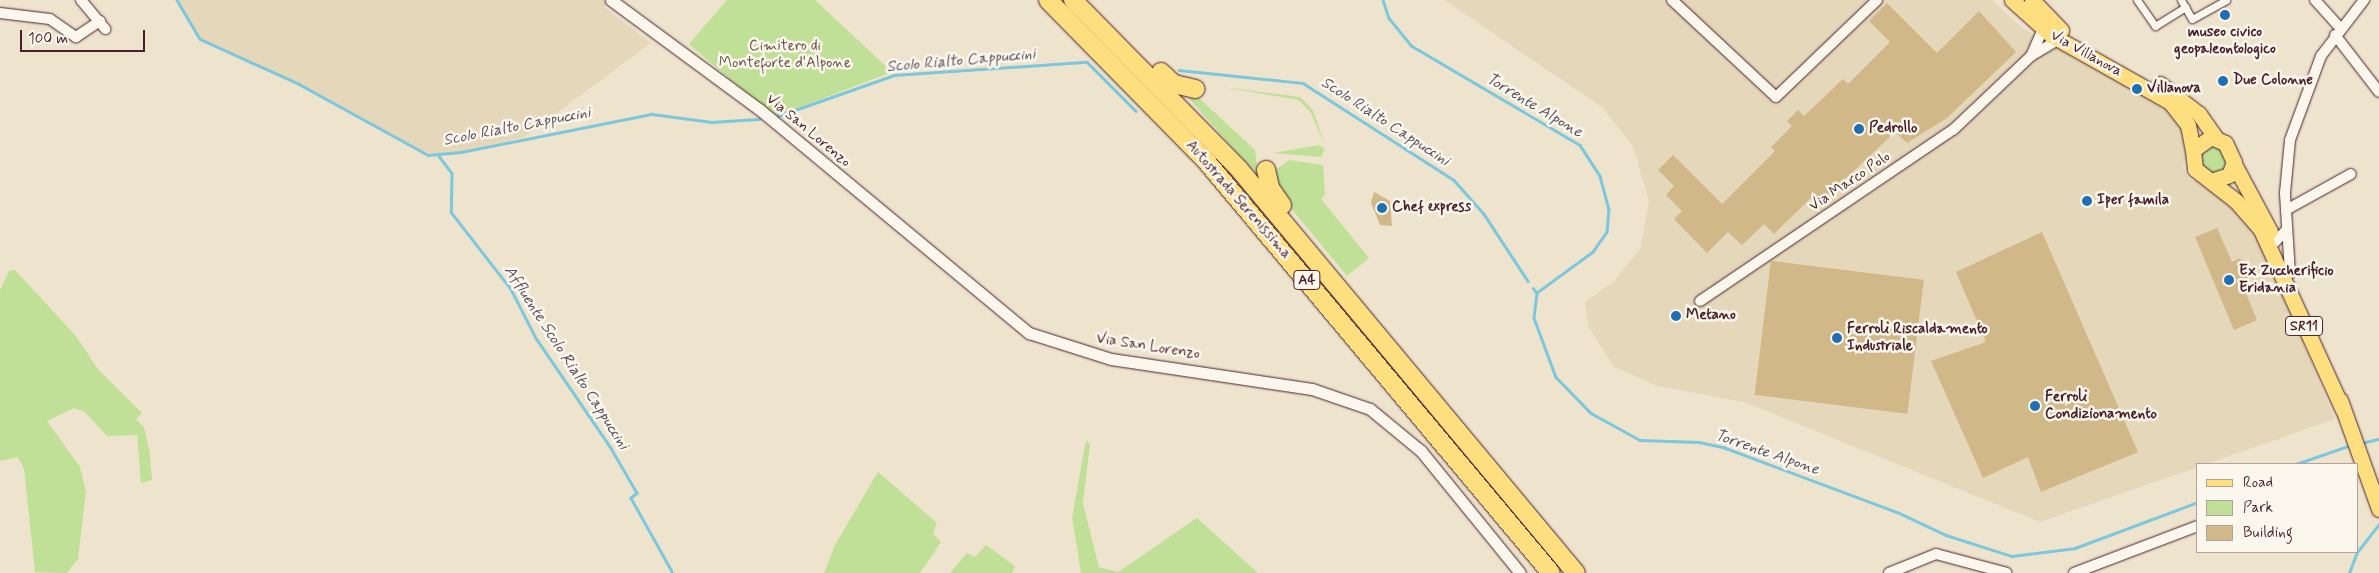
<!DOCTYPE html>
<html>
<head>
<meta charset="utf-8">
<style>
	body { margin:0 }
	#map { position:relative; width:2379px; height:573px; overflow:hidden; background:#eee4ce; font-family:Mynerve,sans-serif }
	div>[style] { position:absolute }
	.built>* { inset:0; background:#e5d7b9 }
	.green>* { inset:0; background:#c0e098 }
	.stream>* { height:2.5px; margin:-1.25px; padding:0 1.25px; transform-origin:1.25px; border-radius:1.25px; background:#7dc7dd }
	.building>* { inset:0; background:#d1b888; transform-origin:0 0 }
	.roads { filter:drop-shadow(0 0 1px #4a1f2b) drop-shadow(0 0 1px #4a1f2b) }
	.pedestrian>* { height:7px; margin:-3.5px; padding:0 3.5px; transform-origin:3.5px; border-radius:3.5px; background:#fbf7ec }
	.minor>* { height:10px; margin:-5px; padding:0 5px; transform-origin:5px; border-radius:5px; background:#fbf7ec }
	.tertiary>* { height:11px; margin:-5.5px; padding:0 5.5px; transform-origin:5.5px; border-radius:5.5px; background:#fbf7ec }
	.primary>* { height:15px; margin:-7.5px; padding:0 7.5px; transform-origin:7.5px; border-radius:7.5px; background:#fedf80 }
	.motorway>* { height:18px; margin:-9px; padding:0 9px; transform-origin:9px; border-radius:9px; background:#fedf80 }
	.dots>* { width:14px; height:14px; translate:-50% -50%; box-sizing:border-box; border:2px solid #fbf7ec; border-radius:50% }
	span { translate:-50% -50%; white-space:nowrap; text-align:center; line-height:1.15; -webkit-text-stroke:5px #fbf7ec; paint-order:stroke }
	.shield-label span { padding:1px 4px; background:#fbf7ec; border:1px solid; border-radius:4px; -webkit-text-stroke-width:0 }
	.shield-label { font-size:14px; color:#4a1f2b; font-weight:700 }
	.poi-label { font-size:15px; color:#4a1f2b; font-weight:700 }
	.left { translate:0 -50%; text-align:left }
	.park-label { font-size:15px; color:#684f46 }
	.street-label { font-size:15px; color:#4a1f2b }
	.water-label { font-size:16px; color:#595160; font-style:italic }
	.legend { position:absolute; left:2196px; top:463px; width:162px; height:90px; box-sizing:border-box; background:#fbf7ec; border:1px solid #b4a19f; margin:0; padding:6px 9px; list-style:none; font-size:15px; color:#4a1f2b }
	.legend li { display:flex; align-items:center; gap:10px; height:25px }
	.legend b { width:25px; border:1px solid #b4a19f }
	.scale { position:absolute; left:20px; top:30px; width:125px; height:22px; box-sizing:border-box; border:2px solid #4a1f2b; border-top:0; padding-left:6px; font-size:15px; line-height:18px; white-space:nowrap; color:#4a1f2b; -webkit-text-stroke:4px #fbf7ec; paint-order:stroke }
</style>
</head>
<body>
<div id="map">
	<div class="built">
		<div style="clip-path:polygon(177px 0,609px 0,604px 7px,651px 43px,523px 138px,439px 156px,418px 150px,299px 84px,200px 39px)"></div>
		<div style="clip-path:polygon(1444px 0,1992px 0,2021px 27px,2053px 46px,2059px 43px,2170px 108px,2180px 118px,2187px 155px,2183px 166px,2190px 180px,2205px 182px,2255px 228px,2335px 419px,2040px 522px,1744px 402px,1657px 386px,1614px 367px,1588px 326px,1585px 302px,1614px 281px,1640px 249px,1649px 202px,1633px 146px,1602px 107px)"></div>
	</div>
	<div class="green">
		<div style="clip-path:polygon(727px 0,815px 0,892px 72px,774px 117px,689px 44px)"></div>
		<div style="clip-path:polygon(1215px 86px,1300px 97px,1313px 110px,1325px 146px,1311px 113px,1299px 100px)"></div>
		<div style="clip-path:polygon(1185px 94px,1199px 98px,1255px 150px,1258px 176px)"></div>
		<div style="clip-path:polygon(2216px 144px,2226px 155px,2227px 169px,2213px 176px,2201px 164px,2200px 151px)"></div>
		<div style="clip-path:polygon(1319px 145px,1325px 149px,1321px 157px,1273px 153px)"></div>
		<div style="clip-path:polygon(1289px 160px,1323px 165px,1325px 195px,1321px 199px,1369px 258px,1347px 276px,1280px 195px,1274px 171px)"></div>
		<div style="clip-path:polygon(15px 270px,76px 336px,97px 368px,142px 413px,136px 419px,144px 427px,150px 454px,152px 480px,141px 483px,137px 435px,107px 436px,85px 412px,74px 408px,47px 421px,80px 467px,86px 491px,78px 559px,67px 573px,35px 572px,24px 469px,18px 457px,0 461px,0 290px,9px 271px)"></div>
		<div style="clip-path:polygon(1086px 440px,1090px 445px,1083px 503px,1099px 567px,1118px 572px,1197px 518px,1258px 573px,1081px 573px,1072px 518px)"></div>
		<div style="clip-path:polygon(878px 472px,937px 523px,933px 534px,941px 542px,920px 573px,824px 573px,835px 545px)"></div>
		<div style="clip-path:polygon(986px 545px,1015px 566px,1012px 573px,950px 573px,967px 553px,975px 557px)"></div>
	</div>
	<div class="stream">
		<div style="left:177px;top:0;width:45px;rotate:59.5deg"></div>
		<div style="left:200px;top:39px;width:109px;rotate:24.4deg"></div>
		<div style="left:299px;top:84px;width:147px;rotate:28.8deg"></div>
		<div style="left:428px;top:155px;width:33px;rotate:-5deg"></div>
		<div style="left:461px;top:152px;width:195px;rotate:-11.3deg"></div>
		<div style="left:652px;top:114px;width:60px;rotate:7.7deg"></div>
		<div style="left:711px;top:122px;width:48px;rotate:-3.6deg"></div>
		<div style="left:1383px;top:0;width:19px;rotate:72deg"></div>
		<div style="left:1389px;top:18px;width:36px;rotate:51deg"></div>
		<div style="left:1412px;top:46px;width:195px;rotate:30.5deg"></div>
		<div style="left:1580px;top:145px;width:37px;rotate:57deg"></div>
		<div style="left:1600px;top:176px;width:34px;rotate:75deg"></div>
		<div style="left:1609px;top:209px;width:23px;rotate:95deg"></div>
		<div style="left:1607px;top:232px;width:24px;rotate:125deg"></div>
		<div style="left:1593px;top:252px;width:69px;rotate:143.8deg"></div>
		<div style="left:1537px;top:293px;width:25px;rotate:97deg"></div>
		<div style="left:1534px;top:318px;width:63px;rotate:69.6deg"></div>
		<div style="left:1556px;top:377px;width:50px;rotate:45.8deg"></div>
		<div style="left:1591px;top:413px;width:56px;rotate:28.9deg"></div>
		<div style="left:1640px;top:440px;width:59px;rotate:1.9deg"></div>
		<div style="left:1699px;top:442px;width:25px;rotate:12deg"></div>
		<div style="left:1723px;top:447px;width:186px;rotate:20.5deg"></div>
		<div style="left:1897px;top:512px;width:54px;rotate:25.1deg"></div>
		<div style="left:1946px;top:535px;width:69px;rotate:17.7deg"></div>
		<div style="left:2012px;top:556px;width:64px;rotate:-7.2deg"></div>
		<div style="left:2075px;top:548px;width:131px;rotate:-20.5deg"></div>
		<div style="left:1179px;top:70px;width:125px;rotate:6deg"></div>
		<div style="left:1303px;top:83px;width:179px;rotate:32.7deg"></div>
		<div style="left:1454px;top:180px;width:45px;rotate:48.6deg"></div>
		<div style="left:1484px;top:214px;width:80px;rotate:56.7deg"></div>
		<div style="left:775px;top:117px;width:126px;rotate:-19.4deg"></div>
		<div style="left:894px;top:75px;width:193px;rotate:-3.9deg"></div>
		<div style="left:1087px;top:62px;width:69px;rotate:45deg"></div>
		<div style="left:439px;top:156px;width:21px;rotate:53deg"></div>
		<div style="left:452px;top:173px;width:39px;rotate:91deg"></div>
		<div style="left:451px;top:212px;width:98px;rotate:52.1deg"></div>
		<div style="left:511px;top:289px;width:55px;rotate:63deg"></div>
		<div style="left:536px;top:338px;width:133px;rotate:55.7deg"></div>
		<div style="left:611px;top:448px;width:52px;rotate:60deg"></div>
		<div style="left:637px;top:493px;width:8px;rotate:140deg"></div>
		<div style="left:631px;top:498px;width:86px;rotate:60.8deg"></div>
		<div style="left:1533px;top:288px;width:6px;rotate:51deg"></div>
		<div style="left:2361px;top:443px;width:18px;rotate:-13deg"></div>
		<div style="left:2296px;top:464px;width:58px;rotate:-19.1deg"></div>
		<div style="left:2358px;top:551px;width:34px;rotate:-52deg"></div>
		<div style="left:2349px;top:573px;width:22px;rotate:-69deg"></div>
	</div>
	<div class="building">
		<div style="clip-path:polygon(1887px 3px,1937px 53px,1979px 11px,2016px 52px,1947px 118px,1907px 143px,1895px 132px,1821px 202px,1814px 195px,1774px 234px,1764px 224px,1742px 245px,1728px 232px,1707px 253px,1674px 219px,1682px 211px,1666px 195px,1674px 186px,1658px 170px,1673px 155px,1722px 204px,1775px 151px,1771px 147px,1792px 126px,1787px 121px,1798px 110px,1804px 116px,1843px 79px,1848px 84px,1890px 42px,1869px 21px)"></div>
		<div style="clip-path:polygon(1374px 192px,1390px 201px,1392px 226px,1380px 225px,1371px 203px)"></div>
		<div style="clip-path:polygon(2217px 228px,2232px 262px,2240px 258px,2249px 278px,2241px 282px,2257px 320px,2234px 330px,2195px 237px)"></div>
		<div style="clip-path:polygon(2042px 232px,2138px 452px,2041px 492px,2028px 457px,1983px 478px,1931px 361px,1986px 342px,1956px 272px)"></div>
		<div style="left:1771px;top:261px;width:154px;height:135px;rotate:7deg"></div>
	</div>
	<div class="roads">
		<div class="pedestrian">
			<div style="left:2137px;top:0;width:32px;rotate:55deg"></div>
			<div style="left:2155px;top:26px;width:36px;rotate:-32deg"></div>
			<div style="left:2181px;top:0;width:22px;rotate:60deg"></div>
			<div style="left:2192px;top:19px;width:39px;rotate:-29deg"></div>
		</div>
		<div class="minor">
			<div style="left:81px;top:0;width:38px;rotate:50deg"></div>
			<div style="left:1672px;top:0;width:142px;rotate:43deg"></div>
			<div style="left:1776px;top:97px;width:140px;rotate:-43.8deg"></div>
			<div style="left:2315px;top:0;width:38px;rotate:48deg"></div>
			<div style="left:0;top:13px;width:50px;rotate:6.8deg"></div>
			<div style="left:50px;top:19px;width:32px;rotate:35deg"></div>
			<div style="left:76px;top:37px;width:29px;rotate:-34deg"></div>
			<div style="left:2335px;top:35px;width:72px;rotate:52.3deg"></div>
			<div style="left:2031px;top:56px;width:33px;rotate:-31deg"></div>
			<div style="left:2286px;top:210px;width:74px;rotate:-29deg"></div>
			<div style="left:2275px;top:242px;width:18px;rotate:-47deg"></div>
			<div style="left:2290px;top:273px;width:80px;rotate:-93.6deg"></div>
			<div style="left:2285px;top:193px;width:53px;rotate:-84.6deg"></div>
			<div style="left:2290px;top:140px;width:90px;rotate:-69.7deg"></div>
			<div style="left:2321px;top:56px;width:71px;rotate:-52.5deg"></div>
			<div style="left:1700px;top:301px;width:305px;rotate:-34.1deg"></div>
			<div style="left:1953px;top:130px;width:108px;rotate:-43.5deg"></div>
			<div style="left:2031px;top:56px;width:30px;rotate:-66deg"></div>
			<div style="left:1889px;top:573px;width:51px;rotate:-22deg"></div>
			<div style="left:1936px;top:554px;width:73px;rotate:15deg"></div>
			<div style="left:2074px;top:573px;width:133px;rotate:-20.8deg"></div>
		</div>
		<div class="tertiary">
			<div style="left:611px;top:0;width:184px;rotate:36.4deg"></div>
			<div style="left:759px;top:109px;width:351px;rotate:39.7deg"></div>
			<div style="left:1029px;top:333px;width:86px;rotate:17.6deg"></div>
			<div style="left:1111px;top:359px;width:203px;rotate:8.5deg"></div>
			<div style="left:1312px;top:389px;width:61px;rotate:19deg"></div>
			<div style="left:1370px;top:409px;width:66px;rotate:39.5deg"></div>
			<div style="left:1421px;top:451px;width:157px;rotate:50.9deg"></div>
		</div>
		<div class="primary">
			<div style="left:2012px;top:0;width:52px;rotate:41.9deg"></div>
			<div style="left:2051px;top:35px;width:137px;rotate:29.4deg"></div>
			<div style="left:2170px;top:102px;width:29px;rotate:52deg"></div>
			<div style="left:2188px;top:125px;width:25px;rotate:79deg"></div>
			<div style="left:2032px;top:0;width:42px;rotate:46deg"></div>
			<div style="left:2160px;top:84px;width:49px;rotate:37.6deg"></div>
			<div style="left:2199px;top:114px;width:29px;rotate:55deg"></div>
			<div style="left:2234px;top:164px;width:76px;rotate:61.8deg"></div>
			<div style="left:2211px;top:181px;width:19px;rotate:-18deg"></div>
			<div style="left:2229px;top:175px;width:14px;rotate:-69deg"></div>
			<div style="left:2234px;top:162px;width:21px;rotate:-115deg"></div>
			<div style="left:2225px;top:143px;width:15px;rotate:-157deg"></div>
			<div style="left:2211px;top:137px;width:22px;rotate:144deg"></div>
			<div style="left:2193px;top:150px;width:19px;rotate:84deg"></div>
			<div style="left:2195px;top:169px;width:52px;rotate:38deg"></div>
			<div style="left:2236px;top:201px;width:38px;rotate:49deg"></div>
			<div style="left:2261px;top:230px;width:196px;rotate:65.5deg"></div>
			<div style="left:2340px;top:400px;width:116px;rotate:70.3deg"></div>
		</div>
		<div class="motorway">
			<div style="left:1048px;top:0;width:226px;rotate:45.5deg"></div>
			<div style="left:1206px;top:161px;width:537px;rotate:50.06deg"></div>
			<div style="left:1073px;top:0;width:237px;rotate:45.5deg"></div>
			<div style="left:1239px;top:169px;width:526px;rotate:50.17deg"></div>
			<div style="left:1161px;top:72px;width:18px;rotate:43deg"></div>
			<div style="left:1174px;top:84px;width:22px;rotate:13deg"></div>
			<div style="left:1266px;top:170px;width:18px;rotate:77deg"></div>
			<div style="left:1270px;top:188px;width:21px;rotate:55deg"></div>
		</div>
	</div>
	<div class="dots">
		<div style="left:2225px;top:15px;background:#1f6fb2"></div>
		<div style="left:2223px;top:81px;background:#1f6fb2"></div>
		<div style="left:2137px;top:89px;background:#1f6fb2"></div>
		<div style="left:1859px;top:129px;background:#1f6fb2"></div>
		<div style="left:2087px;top:201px;background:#1f6fb2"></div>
		<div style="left:1382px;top:208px;background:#1f6fb2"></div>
		<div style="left:2229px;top:280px;background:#1f6fb2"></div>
		<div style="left:1676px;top:316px;background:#1f6fb2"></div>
		<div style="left:1837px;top:338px;background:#1f6fb2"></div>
		<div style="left:2035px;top:406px;background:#1f6fb2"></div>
	</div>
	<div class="shield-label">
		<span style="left:1307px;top:280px">A4</span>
		<span style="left:2304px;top:326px">SR11</span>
	</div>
	<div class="poi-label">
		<span style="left:2225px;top:41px">museo civico<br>geopaleontologico</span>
		<span class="left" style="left:2233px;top:81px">Due Colonne</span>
		<span class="left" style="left:2147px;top:89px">Villanova</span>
		<span class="left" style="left:1869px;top:129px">Pedrollo</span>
		<span class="left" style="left:2097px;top:201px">Iper famila</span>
		<span class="left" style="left:1392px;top:208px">Chef express</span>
		<span class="left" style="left:2239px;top:280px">Ex Zuccherificio<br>Eridania</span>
		<span class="left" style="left:1686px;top:316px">Metano</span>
		<span class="left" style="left:1847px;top:338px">Ferroli Riscaldamento<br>Industriale</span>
		<span class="left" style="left:2045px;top:406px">Ferroli<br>Condizionamento</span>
	</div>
	<div class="park-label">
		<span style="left:785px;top:55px">Cimitero di<br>Monteforte d'Alpone</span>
	</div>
	<div class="street-label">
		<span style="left:2086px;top:54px;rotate:29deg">Via Villanova</span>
		<span style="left:808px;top:131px;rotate:40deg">Via San Lorenzo</span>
		<span style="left:1850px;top:182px;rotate:-34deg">Via Marco Polo</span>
		<span style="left:1238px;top:200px;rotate:49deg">Autostrada Serenissima</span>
		<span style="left:1148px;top:347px;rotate:9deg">Via San Lorenzo</span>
	</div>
	<div class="water-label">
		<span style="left:961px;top:61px;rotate:-5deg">Scolo Rialto Cappuccini</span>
		<span style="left:1534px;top:106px;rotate:31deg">Torrente Alpone</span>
		<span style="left:1385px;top:122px;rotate:33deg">Scolo Rialto Cappuccini</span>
		<span style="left:517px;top:127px;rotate:-11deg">Scolo Rialto Cappuccini</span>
		<span style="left:566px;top:358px;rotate:57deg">Affluente Scolo Rialto Cappuccini</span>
		<span style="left:1767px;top:453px;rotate:19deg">Torrente Alpone</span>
	</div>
	<ul class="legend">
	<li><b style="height:6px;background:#fedf80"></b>Road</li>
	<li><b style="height:14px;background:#c0e098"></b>Park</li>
	<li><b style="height:14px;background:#d1b888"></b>Building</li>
	</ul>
	<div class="scale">100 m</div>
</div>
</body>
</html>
